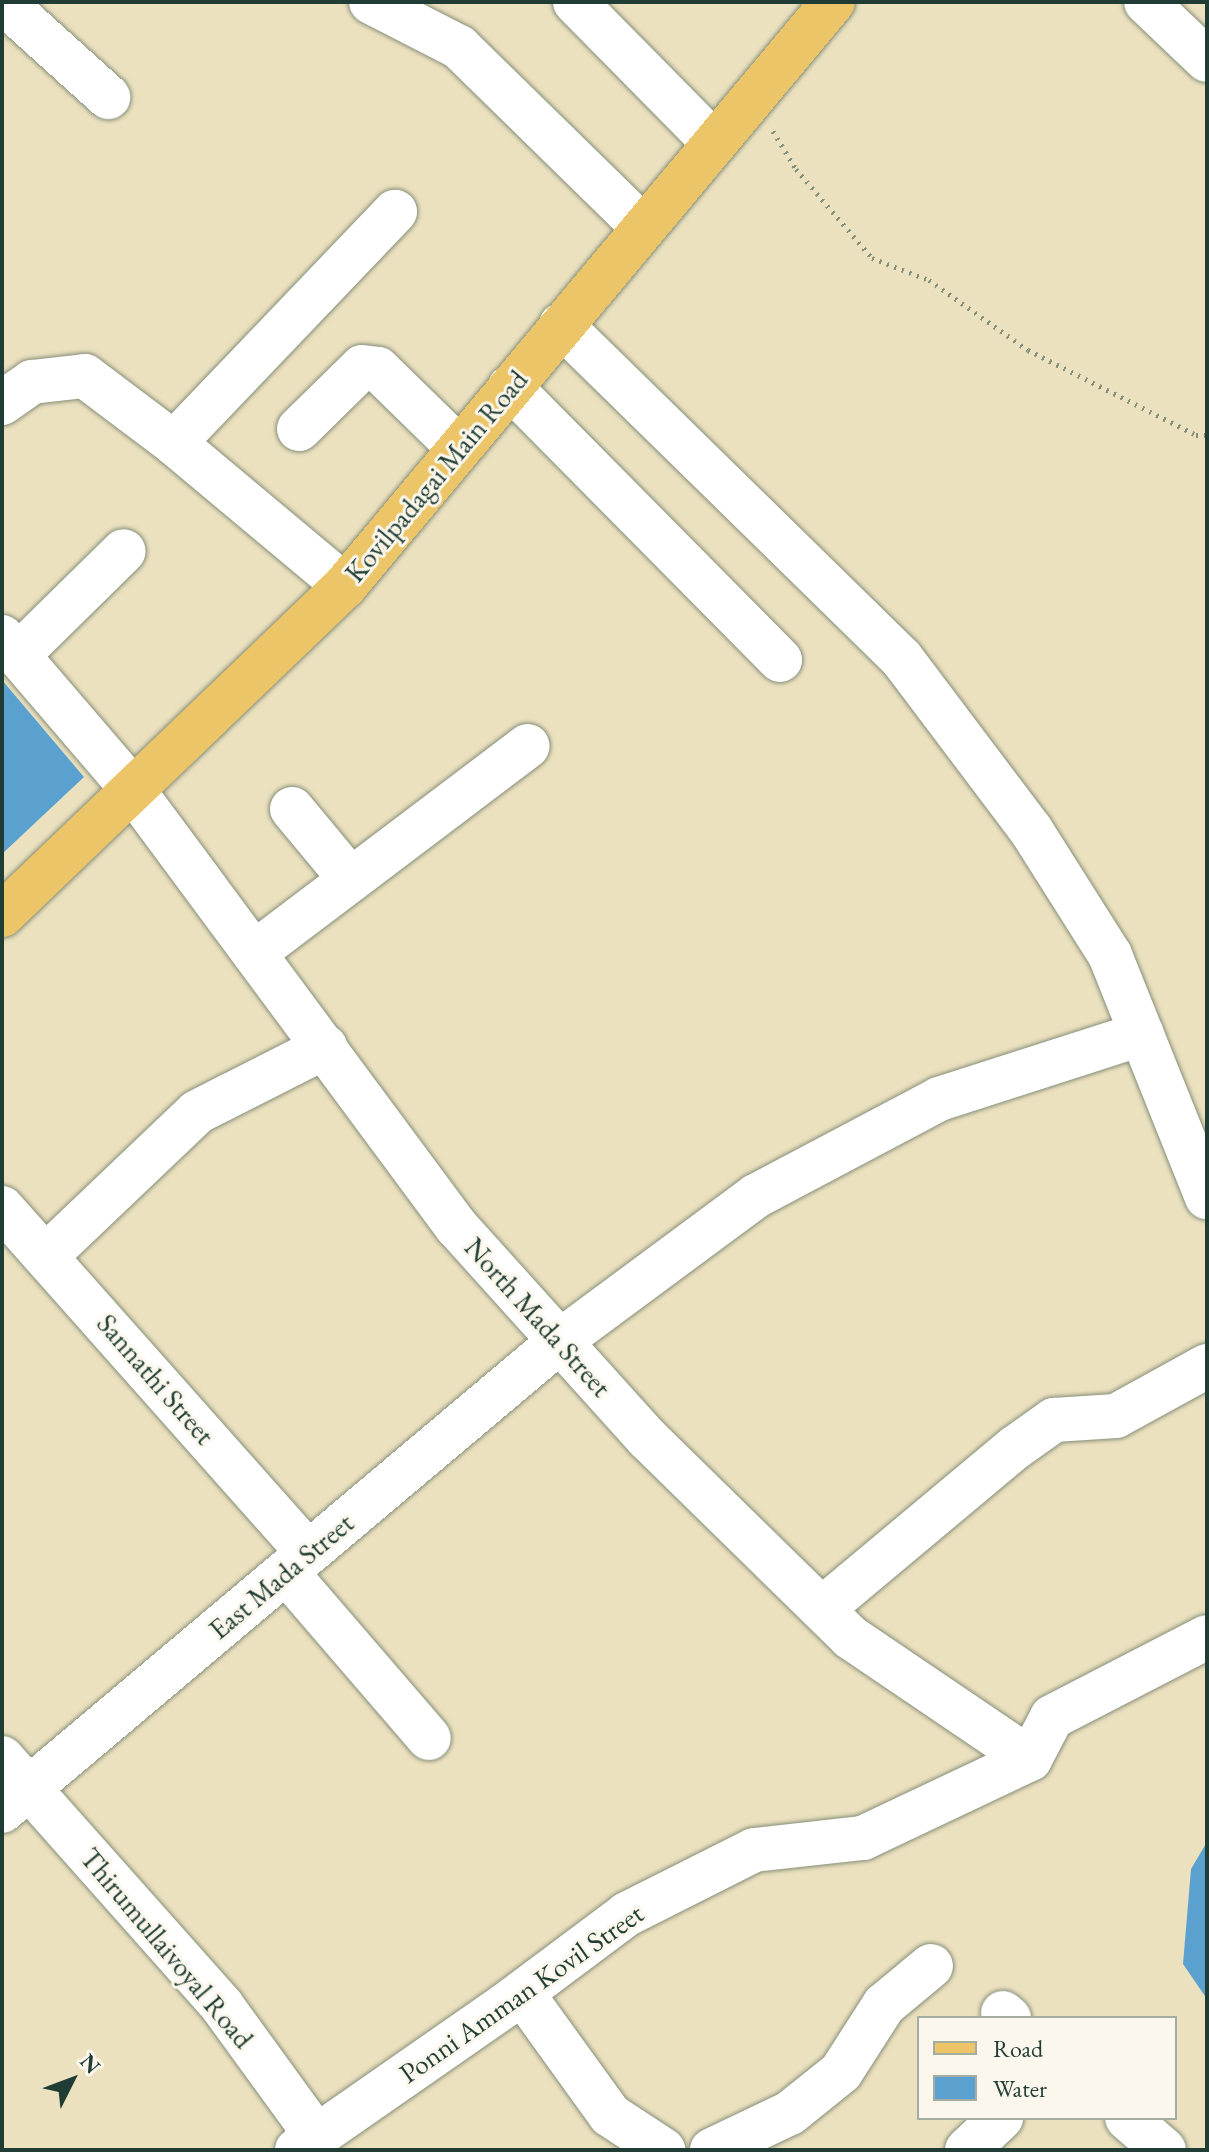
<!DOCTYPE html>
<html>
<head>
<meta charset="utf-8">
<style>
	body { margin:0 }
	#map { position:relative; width:1209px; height:2152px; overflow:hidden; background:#ece1bf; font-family:"EB Garamond",serif }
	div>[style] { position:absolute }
	.water>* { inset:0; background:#5aa1d0 }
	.path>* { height:5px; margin-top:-2.5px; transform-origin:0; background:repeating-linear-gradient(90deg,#868f7a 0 2px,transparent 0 8px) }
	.roads { filter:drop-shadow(0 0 2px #868f7a) drop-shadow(0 0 2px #868f7a) }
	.minor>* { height:44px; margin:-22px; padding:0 22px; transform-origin:22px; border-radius:22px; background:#fff }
	.major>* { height:44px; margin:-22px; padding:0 22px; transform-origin:22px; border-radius:22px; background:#edc569 }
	span { translate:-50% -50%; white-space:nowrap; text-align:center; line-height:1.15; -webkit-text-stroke:6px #fbf7ec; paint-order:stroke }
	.street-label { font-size:28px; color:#1f3d34 }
	.frame { position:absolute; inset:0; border:4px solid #1f3d34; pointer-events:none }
	.legend { position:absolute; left:917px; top:2016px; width:260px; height:104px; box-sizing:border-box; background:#fbf7ec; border:2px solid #a3ada2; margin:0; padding:10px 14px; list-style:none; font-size:24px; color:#1f3d34 }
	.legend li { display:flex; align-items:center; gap:16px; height:40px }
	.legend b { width:40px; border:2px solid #a3ada2 }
	.north { position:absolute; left:32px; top:2040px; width:80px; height:80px; -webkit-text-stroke:6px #fbf7ec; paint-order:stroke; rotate:48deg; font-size:22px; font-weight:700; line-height:32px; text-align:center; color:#1f3d34 }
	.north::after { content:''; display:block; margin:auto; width:28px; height:36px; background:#1f3d34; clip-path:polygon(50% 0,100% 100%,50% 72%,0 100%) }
</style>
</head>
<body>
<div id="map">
	<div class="water">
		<div style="clip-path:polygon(2px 680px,84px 777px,2px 854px)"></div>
		<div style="clip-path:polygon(1207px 1842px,1207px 1999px,1183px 1964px,1191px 1869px)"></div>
	</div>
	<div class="path">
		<div style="left:773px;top:131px;width:44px;rotate:58.8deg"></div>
		<div style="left:796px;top:169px;width:117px;rotate:49.5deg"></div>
		<div style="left:872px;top:258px;width:61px;rotate:21.1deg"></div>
		<div style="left:929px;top:280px;width:121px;rotate:35.3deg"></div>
		<div style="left:1028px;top:350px;width:188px;rotate:26.8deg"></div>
		<div style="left:1196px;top:435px;width:11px"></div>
	</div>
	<div class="roads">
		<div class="minor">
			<div style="left:3px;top:2px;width:142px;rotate:42.1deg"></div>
			<div style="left:371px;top:2px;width:99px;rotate:27.1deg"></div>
			<div style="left:459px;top:47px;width:257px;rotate:44.4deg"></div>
			<div style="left:575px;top:2px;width:198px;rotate:45.4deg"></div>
			<div style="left:1146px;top:2px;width:84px;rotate:43.6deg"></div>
			<div style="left:561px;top:325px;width:477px;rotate:44.4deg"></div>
			<div style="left:902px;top:659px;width:214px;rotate:53deg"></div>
			<div style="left:1031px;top:830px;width:148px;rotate:57.7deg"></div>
			<div style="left:1110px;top:955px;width:261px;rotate:68.2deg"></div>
			<div style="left:510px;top:387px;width:384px;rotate:45.3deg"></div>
			<div style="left:2px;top:403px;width:37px;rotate:-35deg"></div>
			<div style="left:32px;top:382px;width:53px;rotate:-6.5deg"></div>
			<div style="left:85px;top:376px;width:111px;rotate:37deg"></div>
			<div style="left:174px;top:443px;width:223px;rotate:39.9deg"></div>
			<div style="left:299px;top:429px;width:88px;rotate:-44.5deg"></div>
			<div style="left:362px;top:367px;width:16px;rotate:7deg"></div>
			<div style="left:378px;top:369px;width:113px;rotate:44.3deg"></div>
			<div style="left:174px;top:443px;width:320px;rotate:-46.3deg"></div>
			<div style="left:2px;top:637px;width:201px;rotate:49.4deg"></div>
			<div style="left:133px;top:790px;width:543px;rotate:53.47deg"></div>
			<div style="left:456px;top:1226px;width:285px;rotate:48deg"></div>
			<div style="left:647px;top:1438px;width:284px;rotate:44.4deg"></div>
			<div style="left:850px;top:1637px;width:217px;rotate:34.1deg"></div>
			<div style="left:18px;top:655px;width:148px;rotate:-44.5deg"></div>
			<div style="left:292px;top:809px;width:92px;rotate:50.3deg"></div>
			<div style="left:254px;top:953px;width:343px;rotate:-37.1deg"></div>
			<div style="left:2px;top:1208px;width:461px;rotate:48.4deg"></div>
			<div style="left:47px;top:1255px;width:207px;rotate:-43.6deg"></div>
			<div style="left:197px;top:1112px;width:144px;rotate:-26.9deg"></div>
			<div style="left:286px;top:1572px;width:219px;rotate:49.3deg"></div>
			<div style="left:822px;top:1609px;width:253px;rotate:-39.9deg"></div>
			<div style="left:1016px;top:1447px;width:47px;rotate:-35.4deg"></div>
			<div style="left:1054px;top:1420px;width:62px;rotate:-3.7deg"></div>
			<div style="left:1116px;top:1416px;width:104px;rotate:-28.8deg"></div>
			<div style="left:2px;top:1758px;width:332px;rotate:48.4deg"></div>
			<div style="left:222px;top:2006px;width:145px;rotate:54deg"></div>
			<div style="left:307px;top:2123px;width:27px;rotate:90deg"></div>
			<div style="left:2px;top:1811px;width:730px;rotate:-40.11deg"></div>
			<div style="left:560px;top:1341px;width:244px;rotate:-36.5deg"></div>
			<div style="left:756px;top:1196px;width:207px;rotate:-27.9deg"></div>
			<div style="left:939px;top:1099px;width:213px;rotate:-17.8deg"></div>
			<div style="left:522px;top:1993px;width:150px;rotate:54.2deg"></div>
			<div style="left:610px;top:2115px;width:64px;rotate:33.4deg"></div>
			<div style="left:1003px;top:2013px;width:8px;rotate:40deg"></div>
			<div style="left:1127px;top:2118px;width:49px;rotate:40.9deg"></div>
			<div style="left:297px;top:2150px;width:252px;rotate:-34.8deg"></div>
			<div style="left:504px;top:2006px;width:154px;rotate:-36.8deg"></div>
			<div style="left:627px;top:1914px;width:142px;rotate:-26.7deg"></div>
			<div style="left:754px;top:1850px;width:110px;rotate:-6.3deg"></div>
			<div style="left:863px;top:1838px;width:185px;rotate:-25.3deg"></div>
			<div style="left:1030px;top:1759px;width:47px;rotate:-62.4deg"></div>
			<div style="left:1052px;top:1717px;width:174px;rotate:-27.3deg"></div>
			<div style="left:712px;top:2150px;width:86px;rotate:-25.4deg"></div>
			<div style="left:790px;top:2113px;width:65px;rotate:-38.8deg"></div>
			<div style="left:841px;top:2072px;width:80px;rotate:-57.3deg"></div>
			<div style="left:884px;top:2005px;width:61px;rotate:-39.7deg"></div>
			<div style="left:967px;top:2150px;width:47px;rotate:-43.3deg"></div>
		</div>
		<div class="major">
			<div style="left:2px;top:915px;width:475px;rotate:-43.8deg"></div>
			<div style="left:345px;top:586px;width:761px;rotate:-50.12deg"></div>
		</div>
	</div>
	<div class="street-label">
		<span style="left:436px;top:476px;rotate:-50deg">Kovilpadagai Main Road</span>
		<span style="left:538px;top:1317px;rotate:48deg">North Mada Street</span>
		<span style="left:156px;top:1379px;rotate:49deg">Sannathi Street</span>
		<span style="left:281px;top:1576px;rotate:-40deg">East Mada Street</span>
		<span style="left:167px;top:1948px;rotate:50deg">Thirumullaivoyal Road</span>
		<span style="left:521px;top:1993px;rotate:-35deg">Ponni Amman Kovil Street</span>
	</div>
	<div class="frame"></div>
	<ul class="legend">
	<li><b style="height:10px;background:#edc569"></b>Road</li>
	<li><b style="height:22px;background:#5aa1d0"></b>Water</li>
	</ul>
	<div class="north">N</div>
</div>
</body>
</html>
